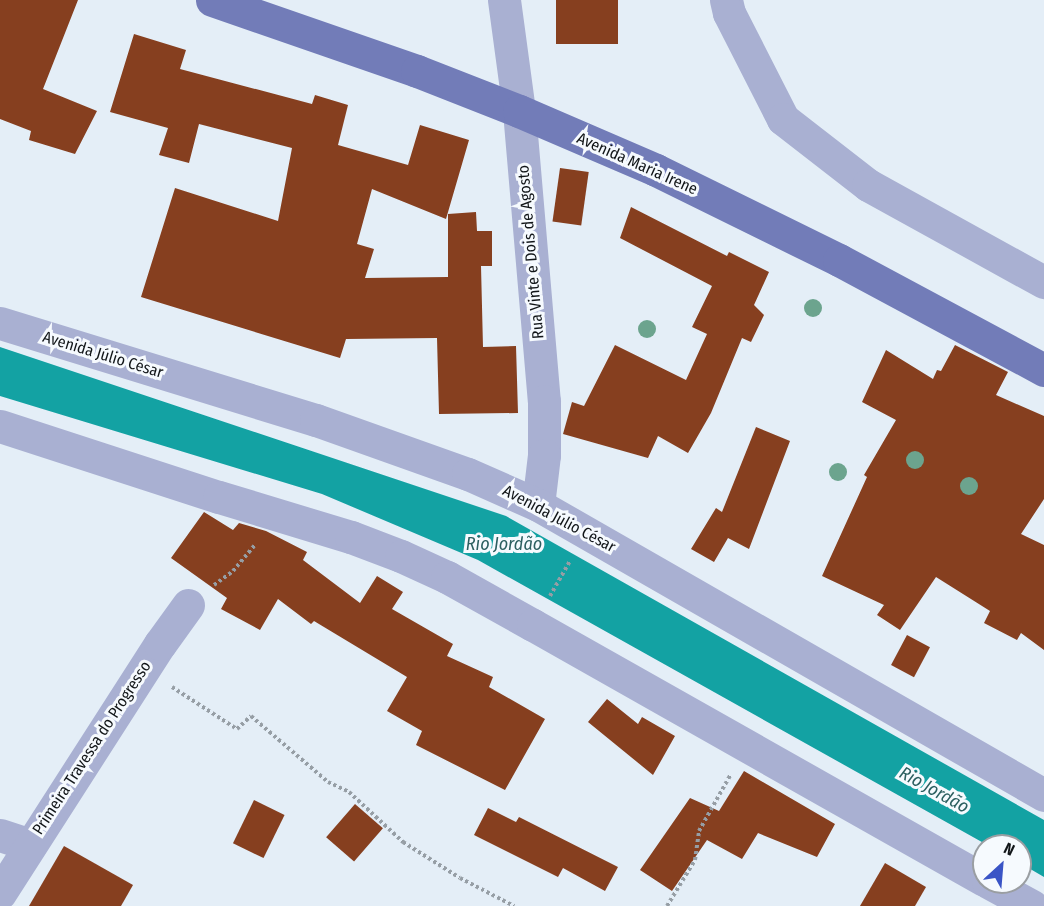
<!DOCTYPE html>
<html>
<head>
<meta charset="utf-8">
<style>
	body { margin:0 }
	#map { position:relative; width:1044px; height:906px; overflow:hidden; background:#e4eef7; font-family:"Fira Sans Condensed",sans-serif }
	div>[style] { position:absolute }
	.water>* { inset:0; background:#13a2a3 }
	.building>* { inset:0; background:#863f1f; transform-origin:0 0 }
	.path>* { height:4px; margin-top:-2px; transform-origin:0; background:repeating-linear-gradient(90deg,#969ea5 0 3px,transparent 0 6px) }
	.minor>* { height:33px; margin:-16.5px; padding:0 16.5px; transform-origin:16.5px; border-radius:16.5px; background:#a9b0d2 }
	.major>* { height:33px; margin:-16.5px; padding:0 16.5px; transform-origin:16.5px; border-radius:16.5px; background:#727cb8 }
	.trees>* { width:18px; height:18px; margin:-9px; border-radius:50%; background:#6ca48e }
	span { translate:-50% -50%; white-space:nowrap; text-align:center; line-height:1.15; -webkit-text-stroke:6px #f6fafe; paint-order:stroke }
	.street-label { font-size:16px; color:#111518 }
	.water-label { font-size:18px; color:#2c5f60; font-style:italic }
	.north { position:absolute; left:972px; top:834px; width:60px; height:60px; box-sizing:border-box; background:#f6fafe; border:2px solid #9a9ea2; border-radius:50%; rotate:26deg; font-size:16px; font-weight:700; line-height:24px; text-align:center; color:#111518 }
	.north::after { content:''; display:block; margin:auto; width:21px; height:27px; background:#3a54c6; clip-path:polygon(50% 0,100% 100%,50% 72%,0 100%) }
</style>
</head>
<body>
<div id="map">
	<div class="water">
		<div style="clip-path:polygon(0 347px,506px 516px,1044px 820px,1044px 877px,1020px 863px,1020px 846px,989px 846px,478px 560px,322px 494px,0 396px)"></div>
	</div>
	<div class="building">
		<div style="clip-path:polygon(0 0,78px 0,43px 89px,97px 111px,75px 154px,29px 140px,31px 131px,0 119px)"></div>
		<div style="left:556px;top:0;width:62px;height:44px"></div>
		<div style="clip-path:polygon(134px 34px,186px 50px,180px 69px,312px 104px,315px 95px,348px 105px,338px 145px,408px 165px,420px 125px,469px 140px,446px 219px,372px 189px,357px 244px,374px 249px,365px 278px,448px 277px,448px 214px,476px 212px,477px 231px,492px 231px,492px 266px,481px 266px,483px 347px,516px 346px,518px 413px,439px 414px,437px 338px,346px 339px,340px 358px,141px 297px,175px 188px,278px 221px,292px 148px,199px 124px,189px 163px,159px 155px,168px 128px,110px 112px)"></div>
		<div style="left:560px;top:168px;width:29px;height:54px;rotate:8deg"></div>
		<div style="clip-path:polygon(631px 207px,727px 256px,729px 252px,769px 272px,754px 305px,764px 315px,751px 342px,742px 338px,711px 413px,688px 453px,658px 436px,648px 458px,563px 434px,572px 402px,584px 406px,615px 345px,686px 380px,707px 334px,692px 327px,712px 286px,620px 238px)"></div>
		<div style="clip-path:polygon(955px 345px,1008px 372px,996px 395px,1044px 416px,1044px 499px,1021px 534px,1044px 545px,1044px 650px,1021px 633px,1017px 640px,984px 623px,990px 611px,936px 577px,900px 630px,877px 615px,884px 605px,822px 576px,867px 477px,864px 475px,896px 420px,862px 402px,886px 350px,933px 379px,937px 370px,941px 371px)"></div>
		<div style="clip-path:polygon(756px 427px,790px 441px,749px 549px,728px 538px,714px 562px,691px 549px,716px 508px,722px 512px)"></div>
		<div style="clip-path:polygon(204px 512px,233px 530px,239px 523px,266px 531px,307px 552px,303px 560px,360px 603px,377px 576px,403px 592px,392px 609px,453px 644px,447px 656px,493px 677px,489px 687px,545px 719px,505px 790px,416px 745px,422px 731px,387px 711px,407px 677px,314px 621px,311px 624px,278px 599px,260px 630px,221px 609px,227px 598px,171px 558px)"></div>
		<div style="left:907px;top:635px;width:26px;height:34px;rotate:28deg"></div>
		<div style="clip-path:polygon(607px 699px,638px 724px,642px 717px,675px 736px,653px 775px,588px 722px)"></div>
		<div style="clip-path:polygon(744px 771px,835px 824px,817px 857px,758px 833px,742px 859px,707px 840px,672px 891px,640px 870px,690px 798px,719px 811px)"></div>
		<div style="left:254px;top:800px;width:34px;height:48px;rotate:26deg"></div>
		<div style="left:355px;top:804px;width:37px;height:44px;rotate:41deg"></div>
		<div style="clip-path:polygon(488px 808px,516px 822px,519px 817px,618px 867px,605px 891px,563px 868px,558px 877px,474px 835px)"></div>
		<div style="clip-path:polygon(64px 846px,133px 885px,121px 906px,29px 906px)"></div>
		<div style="clip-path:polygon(885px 863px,926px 887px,915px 906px,860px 906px)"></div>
	</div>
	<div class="path">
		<div style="left:214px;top:585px;width:24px;rotate:-36deg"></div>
		<div style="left:233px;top:571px;width:35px;rotate:-50deg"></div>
		<div style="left:550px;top:596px;width:40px;rotate:-60.3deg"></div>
		<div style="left:172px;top:687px;width:77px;rotate:32.9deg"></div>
		<div style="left:237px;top:729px;width:19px;rotate:-43deg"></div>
		<div style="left:251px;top:716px;width:101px;rotate:40.6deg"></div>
		<div style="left:328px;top:782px;width:23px;rotate:25deg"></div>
		<div style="left:349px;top:792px;width:74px;rotate:42.8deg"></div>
		<div style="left:403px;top:842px;width:67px;rotate:32.3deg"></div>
		<div style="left:460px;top:878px;width:61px;rotate:27.4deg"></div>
		<div style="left:667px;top:906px;width:54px;rotate:-58.7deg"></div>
		<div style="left:695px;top:860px;width:29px;rotate:-82deg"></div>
		<div style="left:699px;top:831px;width:65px;rotate:-60.7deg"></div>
	</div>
	<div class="minor">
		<div style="left:504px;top:0;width:112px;rotate:82.3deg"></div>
		<div style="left:519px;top:111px;width:291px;rotate:85.1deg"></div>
		<div style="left:544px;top:401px;width:54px;rotate:90deg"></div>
		<div style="left:544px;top:455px;width:50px;rotate:96.8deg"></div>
		<div style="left:726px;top:0;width:13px;rotate:77deg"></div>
		<div style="left:729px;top:13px;width:119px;rotate:63deg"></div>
		<div style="left:783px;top:119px;width:108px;rotate:37.8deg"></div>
		<div style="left:868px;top:185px;width:201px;rotate:28.9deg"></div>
		<div style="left:0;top:323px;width:331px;rotate:17.1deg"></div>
		<div style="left:316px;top:420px;width:161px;rotate:19.6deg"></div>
		<div style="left:468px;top:474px;width:77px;rotate:23.9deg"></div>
		<div style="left:538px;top:505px;width:583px;rotate:29.82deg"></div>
		<div style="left:0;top:426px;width:230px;rotate:18deg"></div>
		<div style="left:219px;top:497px;width:138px;rotate:16.9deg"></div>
		<div style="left:351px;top:537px;width:53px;rotate:20.8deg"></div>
		<div style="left:401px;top:556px;width:51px;rotate:24.5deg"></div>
		<div style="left:447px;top:577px;width:98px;rotate:29.2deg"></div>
		<div style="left:533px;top:625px;width:518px;rotate:29.48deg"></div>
		<div style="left:0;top:835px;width:32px;rotate:18deg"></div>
		<div style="left:988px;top:882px;width:50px;rotate:28.6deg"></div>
		<div style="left:0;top:893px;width:296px;rotate:-57.3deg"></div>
		<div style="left:160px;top:644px;width:48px;rotate:-54.3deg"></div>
	</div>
	<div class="major">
		<div style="left:212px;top:0;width:217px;rotate:19.1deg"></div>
		<div style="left:417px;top:71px;width:110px;rotate:21.4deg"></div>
		<div style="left:519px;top:111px;width:149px;rotate:23.3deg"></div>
		<div style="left:656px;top:170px;width:204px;rotate:26.2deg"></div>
		<div style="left:839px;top:260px;width:233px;rotate:28.2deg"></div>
	</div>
	<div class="trees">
		<div style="left:813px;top:308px"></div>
		<div style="left:647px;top:329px"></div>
		<div style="left:915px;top:460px"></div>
		<div style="left:838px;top:472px"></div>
		<div style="left:969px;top:486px"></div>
	</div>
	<div class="street-label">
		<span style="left:637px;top:164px;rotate:24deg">Avenida Maria Irene</span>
		<span style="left:531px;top:252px;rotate:-95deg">Rua Vinte e Dois de Agosto</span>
		<span style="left:103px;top:355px;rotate:17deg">Avenida Júlio César</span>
		<span style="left:559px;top:519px;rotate:28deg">Avenida Júlio César</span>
		<span style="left:92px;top:748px;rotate:-57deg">Primeira Travessa do Progresso</span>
	</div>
	<div class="water-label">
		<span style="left:504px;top:544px">Rio Jordão</span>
		<span style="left:934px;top:790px;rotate:29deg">Rio Jordão</span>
	</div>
	<div class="north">N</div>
</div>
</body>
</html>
